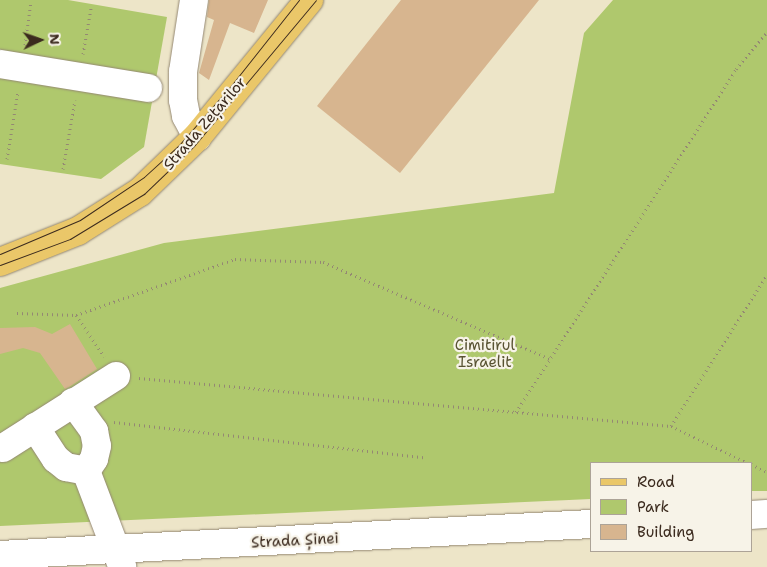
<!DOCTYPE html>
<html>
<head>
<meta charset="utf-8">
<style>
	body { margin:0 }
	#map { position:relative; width:767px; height:567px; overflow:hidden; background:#ede5c8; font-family:"Shantell Sans",sans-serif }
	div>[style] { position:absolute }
	.green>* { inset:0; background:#afc86d }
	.building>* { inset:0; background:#d7b58f }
	.path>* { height:3px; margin-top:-1.5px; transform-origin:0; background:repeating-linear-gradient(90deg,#948873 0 1px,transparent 0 5px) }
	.roads { filter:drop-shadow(0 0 1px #948873) drop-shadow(0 0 1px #948873) }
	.minor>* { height:28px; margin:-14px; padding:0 14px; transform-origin:14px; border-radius:14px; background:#fff }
	.major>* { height:28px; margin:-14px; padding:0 14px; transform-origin:14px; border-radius:14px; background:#eac769 }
	.tram>* { height:1px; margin:-0.5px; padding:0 0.5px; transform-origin:0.5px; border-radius:0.5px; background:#3b2a1e }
	span { translate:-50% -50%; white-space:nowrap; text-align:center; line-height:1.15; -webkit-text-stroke:4.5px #f7f3e8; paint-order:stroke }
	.street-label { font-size:15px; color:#3b2a1e }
	.park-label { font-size:15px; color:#585232 }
	.legend { position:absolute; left:590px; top:462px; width:162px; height:90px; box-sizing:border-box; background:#f7f3e8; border:1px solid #aca397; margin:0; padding:6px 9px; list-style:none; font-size:15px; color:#3b2a1e }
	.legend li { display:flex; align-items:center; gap:10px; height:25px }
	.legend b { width:25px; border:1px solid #aca397 }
	.north { position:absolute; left:15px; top:15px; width:50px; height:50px; -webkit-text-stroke:4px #f7f3e8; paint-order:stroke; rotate:87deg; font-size:14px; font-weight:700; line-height:20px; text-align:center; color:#3b2a1e }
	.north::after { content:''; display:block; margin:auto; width:18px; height:22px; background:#3b2a1e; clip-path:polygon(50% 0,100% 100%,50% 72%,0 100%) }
</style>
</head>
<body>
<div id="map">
	<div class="green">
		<div style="clip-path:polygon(0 0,68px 0,167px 17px,144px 147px,101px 179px,0 164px)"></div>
		<div style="clip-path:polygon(613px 0,767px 0,767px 491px,751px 491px,751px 463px,591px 463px,591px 499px,0 526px,0 288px,164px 243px,554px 193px,584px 33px)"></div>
	</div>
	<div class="building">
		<div style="clip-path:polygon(209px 0,268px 0,254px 33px,230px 23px,209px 80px,199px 73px,214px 20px,207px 17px)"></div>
		<div style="clip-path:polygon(401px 0,539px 0,400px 173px,317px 106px)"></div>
		<div style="clip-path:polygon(70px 324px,97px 369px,69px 387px,65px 389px,40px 353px,23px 348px,0 354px,0 328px,35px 327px,52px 334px)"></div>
	</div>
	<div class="path">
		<div style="left:25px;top:45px;width:44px;rotate:-82.2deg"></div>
		<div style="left:83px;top:54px;width:47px;rotate:-80.1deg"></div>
		<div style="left:7px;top:159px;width:69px;rotate:-80.8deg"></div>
		<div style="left:63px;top:169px;width:70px;rotate:-80.1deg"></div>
		<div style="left:17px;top:313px;width:59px;rotate:1.9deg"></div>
		<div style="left:76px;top:315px;width:50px;rotate:55.7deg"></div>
		<div style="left:76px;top:315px;width:169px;rotate:-19.4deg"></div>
		<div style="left:235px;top:259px;width:88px;rotate:2deg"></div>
		<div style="left:323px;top:262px;width:247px;rotate:23.1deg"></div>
		<div style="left:139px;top:378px;width:534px;rotate:5.16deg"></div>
		<div style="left:671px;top:426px;width:85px;rotate:25.7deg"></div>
		<div style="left:516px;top:412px;width:407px;rotate:-57.3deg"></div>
		<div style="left:736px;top:69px;width:48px;rotate:-50deg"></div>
		<div style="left:114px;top:422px;width:311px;rotate:6.5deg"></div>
		<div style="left:671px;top:426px;width:179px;rotate:-57.6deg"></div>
		<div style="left:751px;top:464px;width:18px;rotate:27deg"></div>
	</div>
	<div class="roads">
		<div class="minor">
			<div style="left:194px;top:0;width:73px;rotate:98.7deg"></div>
			<div style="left:183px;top:72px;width:28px;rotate:90deg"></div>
			<div style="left:183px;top:100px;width:16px;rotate:79deg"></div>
			<div style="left:186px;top:116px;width:24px;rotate:62deg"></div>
			<div style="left:0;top:64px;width:150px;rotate:9.2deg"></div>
			<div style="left:73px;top:402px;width:36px;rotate:54deg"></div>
			<div style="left:94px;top:431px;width:15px;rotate:79deg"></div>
			<div style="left:97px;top:446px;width:13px;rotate:103deg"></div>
			<div style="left:94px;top:459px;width:14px;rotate:124deg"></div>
			<div style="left:35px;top:427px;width:38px;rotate:57deg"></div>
			<div style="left:56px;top:459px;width:13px;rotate:39deg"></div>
			<div style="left:66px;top:467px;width:20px;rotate:11deg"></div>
			<div style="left:86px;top:471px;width:102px;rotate:69.2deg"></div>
			<div style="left:3px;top:448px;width:134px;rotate:-32.5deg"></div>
			<div style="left:751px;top:515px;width:16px;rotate:-4deg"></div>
			<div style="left:0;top:555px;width:592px;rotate:-3deg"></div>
		</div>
		<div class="major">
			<div style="left:0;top:262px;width:84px;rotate:-21.7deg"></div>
			<div style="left:78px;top:231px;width:73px;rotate:-32.2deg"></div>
			<div style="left:140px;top:192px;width:79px;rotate:-44deg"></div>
			<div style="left:197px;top:137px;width:177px;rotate:-50.7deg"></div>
		</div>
	</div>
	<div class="tram">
		<div style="left:0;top:254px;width:87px;rotate:-23deg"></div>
		<div style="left:80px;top:220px;width:77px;rotate:-33.9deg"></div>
		<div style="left:144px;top:177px;width:47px;rotate:-42.4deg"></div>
		<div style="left:179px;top:145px;width:77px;rotate:-48.7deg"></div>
		<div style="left:230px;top:87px;width:111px;rotate:-51.6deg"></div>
		<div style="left:0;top:265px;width:75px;rotate:-20.4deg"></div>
		<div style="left:70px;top:239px;width:87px;rotate:-31.3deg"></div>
		<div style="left:144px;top:194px;width:69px;rotate:-43.8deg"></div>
		<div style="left:194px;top:146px;width:190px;rotate:-50.1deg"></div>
	</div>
	<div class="street-label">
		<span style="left:205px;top:124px;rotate:-49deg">Strada Zețarilor</span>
		<span style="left:295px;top:541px;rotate:-3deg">Strada Șinei</span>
	</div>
	<div class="park-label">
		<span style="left:485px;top:354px">Cimitirul<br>Israelit</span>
	</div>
	<ul class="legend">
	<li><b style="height:6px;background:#eac769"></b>Road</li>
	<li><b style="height:14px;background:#afc86d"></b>Park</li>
	<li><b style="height:14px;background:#d7b58f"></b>Building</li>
	</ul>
	<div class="north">N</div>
</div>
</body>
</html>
